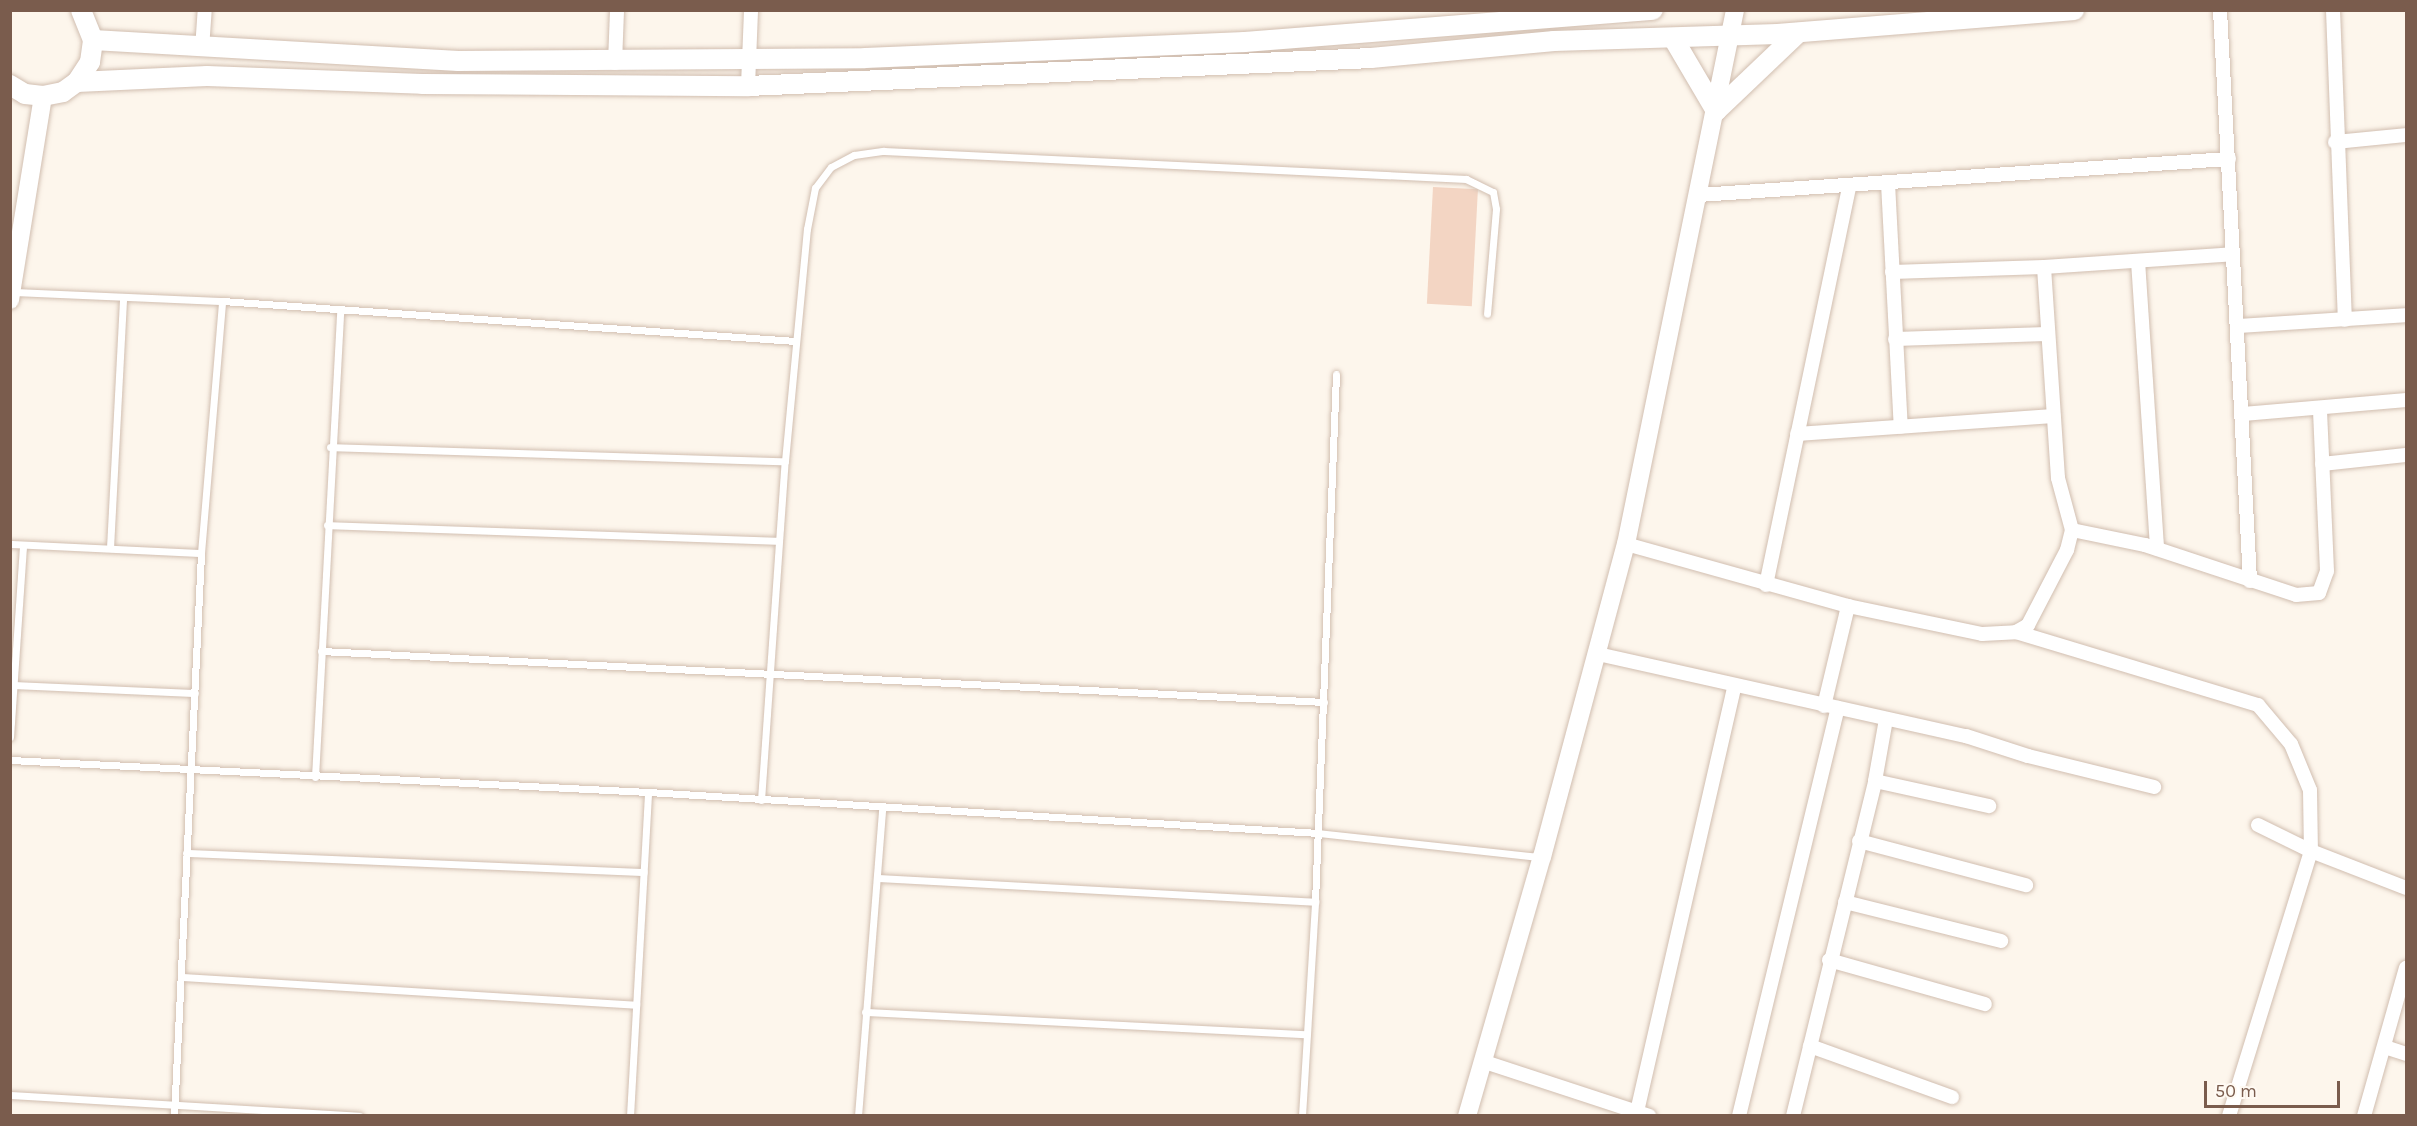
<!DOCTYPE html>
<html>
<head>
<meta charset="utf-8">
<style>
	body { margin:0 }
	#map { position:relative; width:2417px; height:1126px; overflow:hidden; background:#fdf6ec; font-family:Karla,sans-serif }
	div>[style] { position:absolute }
	.building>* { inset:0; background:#f3d5c3; transform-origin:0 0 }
	.roads { filter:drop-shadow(0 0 2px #d1beb0) drop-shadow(0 0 2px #d1beb0) }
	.service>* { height:7px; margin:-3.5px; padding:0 3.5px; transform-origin:3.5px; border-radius:3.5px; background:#fff }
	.minor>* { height:14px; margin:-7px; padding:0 7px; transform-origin:7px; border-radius:7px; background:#fff }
	.tertiary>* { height:18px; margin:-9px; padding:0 9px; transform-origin:9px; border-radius:9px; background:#fff }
	.secondary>* { height:20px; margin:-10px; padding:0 10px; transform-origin:10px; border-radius:10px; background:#fff }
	span { translate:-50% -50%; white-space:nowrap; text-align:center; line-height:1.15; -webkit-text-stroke:5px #fffaf3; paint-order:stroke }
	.frame { position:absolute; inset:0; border:12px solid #7a5c4d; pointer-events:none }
	.scale { position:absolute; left:2204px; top:1081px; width:136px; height:27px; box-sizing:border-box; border:3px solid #7a5c4d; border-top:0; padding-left:8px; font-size:18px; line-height:21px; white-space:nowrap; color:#7a5c4d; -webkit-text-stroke:4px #fffaf3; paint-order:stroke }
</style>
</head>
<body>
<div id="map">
	<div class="building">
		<div style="left:1433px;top:187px;width:45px;height:117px;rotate:3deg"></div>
	</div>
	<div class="roads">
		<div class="service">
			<div style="left:12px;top:292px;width:210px;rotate:2.5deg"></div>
			<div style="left:222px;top:301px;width:575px;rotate:3.99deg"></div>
			<div style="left:330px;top:447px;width:455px;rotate:1.8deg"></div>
			<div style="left:327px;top:525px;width:452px;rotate:2deg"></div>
			<div style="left:10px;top:544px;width:191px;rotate:2.7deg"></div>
			<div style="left:110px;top:548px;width:251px;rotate:-87deg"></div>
			<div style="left:321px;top:651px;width:1004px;rotate:2.91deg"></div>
			<div style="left:11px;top:685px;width:184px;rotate:2.5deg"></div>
			<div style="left:10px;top:737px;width:192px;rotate:-86.1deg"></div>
			<div style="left:10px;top:760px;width:639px;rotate:2.87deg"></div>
			<div style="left:648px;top:792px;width:671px;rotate:3.5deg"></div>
			<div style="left:1318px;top:833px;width:223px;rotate:6.2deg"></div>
			<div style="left:315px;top:777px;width:467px;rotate:-86.9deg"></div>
			<div style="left:761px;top:800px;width:340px;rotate:-86deg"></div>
			<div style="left:785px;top:461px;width:233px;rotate:-84.6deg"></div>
			<div style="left:807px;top:229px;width:42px;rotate:-79deg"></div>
			<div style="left:815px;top:188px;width:26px;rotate:-53deg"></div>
			<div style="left:831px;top:167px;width:26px;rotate:-28deg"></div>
			<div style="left:854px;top:155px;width:30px;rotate:-8deg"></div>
			<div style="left:884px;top:151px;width:583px;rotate:2.75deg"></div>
			<div style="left:1466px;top:179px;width:30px;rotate:26deg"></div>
			<div style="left:1493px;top:192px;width:17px;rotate:80deg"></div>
			<div style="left:1496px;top:209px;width:105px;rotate:94.9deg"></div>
			<div style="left:186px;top:853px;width:458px;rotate:2.4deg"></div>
			<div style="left:877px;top:878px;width:439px;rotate:3.1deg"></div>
			<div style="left:182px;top:977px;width:455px;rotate:3.5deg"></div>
			<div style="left:865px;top:1012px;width:442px;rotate:2.9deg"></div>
			<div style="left:10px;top:1095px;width:350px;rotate:3.4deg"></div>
			<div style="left:174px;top:1116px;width:564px;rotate:-87.25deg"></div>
			<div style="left:201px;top:553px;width:253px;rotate:-85.2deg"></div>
			<div style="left:630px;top:1116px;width:324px;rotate:-86.8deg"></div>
			<div style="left:858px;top:1116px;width:308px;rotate:-85.5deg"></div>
			<div style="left:1302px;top:1116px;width:214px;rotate:-86.5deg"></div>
			<div style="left:1315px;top:902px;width:528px;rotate:-87.72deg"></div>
		</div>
		<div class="minor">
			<div style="left:2220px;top:10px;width:572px;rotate:86.99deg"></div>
			<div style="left:2333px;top:10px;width:310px;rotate:87.8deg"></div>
			<div style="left:202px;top:49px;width:39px;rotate:-86deg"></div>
			<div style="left:615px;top:63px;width:53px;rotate:-87.8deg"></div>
			<div style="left:748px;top:86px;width:76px;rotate:-87.7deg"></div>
			<div style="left:2335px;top:142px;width:71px;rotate:-5.6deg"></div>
			<div style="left:1888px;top:183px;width:244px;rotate:87deg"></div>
			<div style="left:1699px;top:195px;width:531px;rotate:-3.89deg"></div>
			<div style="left:2138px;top:261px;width:288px;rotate:86.2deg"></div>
			<div style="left:1892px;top:272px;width:152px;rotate:-1.9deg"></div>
			<div style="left:2044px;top:267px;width:189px;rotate:-3.9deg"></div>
			<div style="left:2238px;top:326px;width:168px;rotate:-3.7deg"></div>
			<div style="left:1895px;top:339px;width:152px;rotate:-1.9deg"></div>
			<div style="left:2243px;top:414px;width:164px;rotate:-4.9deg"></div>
			<div style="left:1797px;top:434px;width:257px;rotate:-4deg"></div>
			<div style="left:2322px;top:464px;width:84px;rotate:-6.1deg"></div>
			<div style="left:2072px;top:530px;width:75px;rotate:11.6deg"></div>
			<div style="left:2145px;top:545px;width:159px;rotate:18.3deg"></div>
			<div style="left:2296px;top:595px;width:23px;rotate:-5deg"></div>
			<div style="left:2319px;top:593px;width:23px;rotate:-70deg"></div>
			<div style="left:2327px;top:571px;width:162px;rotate:-92.5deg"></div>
			<div style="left:1626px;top:544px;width:230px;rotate:15.6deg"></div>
			<div style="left:1848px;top:606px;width:137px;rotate:11.8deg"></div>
			<div style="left:1982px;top:634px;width:34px;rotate:-3deg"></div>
			<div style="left:2016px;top:632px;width:14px;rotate:-30deg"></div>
			<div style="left:2028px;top:625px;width:85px;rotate:-62.5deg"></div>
			<div style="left:2067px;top:550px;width:21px;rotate:-76deg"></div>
			<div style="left:2072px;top:530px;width:54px;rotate:-105.1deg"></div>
			<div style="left:2058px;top:478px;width:211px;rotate:-93.8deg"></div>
			<div style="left:1766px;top:585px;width:408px;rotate:-78.2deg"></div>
			<div style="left:2016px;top:632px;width:253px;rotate:16.8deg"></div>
			<div style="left:2258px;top:705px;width:51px;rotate:49.8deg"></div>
			<div style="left:2291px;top:744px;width:50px;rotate:67.6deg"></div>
			<div style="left:2310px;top:790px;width:61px;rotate:89.1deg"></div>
			<div style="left:2311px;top:851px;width:277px;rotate:107.2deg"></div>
			<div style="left:1598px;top:654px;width:377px;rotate:12.6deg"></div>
			<div style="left:1966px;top:736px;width:65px;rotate:17.9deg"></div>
			<div style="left:2028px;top:756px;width:130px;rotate:13.8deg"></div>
			<div style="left:1824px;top:706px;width:103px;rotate:-76.5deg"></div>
			<div style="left:1875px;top:781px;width:117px;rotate:12.4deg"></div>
			<div style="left:2258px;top:825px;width:59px;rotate:26.1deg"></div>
			<div style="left:2311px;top:851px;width:102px;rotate:21.3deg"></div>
			<div style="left:1859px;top:841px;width:173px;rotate:14.8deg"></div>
			<div style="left:1845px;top:902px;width:161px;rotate:14deg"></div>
			<div style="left:1829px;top:960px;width:162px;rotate:15.8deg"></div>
			<div style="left:1810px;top:1046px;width:151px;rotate:19.8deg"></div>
			<div style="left:2385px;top:1047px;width:22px;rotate:18deg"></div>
			<div style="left:1485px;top:1062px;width:173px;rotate:18.2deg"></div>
			<div style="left:1636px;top:1116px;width:440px;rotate:-77.1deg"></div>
			<div style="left:1739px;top:1116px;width:420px;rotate:-76.4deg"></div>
			<div style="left:1793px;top:1116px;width:345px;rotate:-76.2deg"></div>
			<div style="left:1875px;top:781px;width:63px;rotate:-79.9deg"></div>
			<div style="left:2364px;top:1116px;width:154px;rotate:-74.2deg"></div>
		</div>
		<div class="tertiary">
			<div style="left:10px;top:300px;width:207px;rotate:-80.8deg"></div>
			<div style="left:1467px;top:1116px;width:270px;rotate:-73.9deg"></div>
			<div style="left:1542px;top:857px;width:324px;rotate:-75deg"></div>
			<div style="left:1626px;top:544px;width:545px;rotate:-78.46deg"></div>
		</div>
		<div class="secondary">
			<div style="left:1673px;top:38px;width:85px;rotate:59.5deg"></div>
			<div style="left:1716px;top:111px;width:113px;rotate:-43.6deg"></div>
			<div style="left:93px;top:40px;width:366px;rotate:3.3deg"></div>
			<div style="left:458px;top:61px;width:407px;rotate:-0.4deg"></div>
			<div style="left:865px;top:58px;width:380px;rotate:-2.4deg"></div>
			<div style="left:1245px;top:42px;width:409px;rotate:-4.5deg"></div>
			<div style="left:77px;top:82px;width:130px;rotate:-2.6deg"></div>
			<div style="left:207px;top:76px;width:215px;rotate:2.1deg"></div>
			<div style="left:422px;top:84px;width:326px;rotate:0.4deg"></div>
			<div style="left:748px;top:86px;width:624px;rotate:-2.57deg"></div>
			<div style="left:1371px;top:58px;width:184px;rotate:-5.3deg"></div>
			<div style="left:1554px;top:41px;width:224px;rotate:-1.8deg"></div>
			<div style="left:1778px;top:34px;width:297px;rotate:-4.6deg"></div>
			<div style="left:10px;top:85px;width:17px;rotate:31deg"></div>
			<div style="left:25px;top:94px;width:18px;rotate:6deg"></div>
			<div style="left:43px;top:96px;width:20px;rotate:-11deg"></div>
			<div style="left:63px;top:92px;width:17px;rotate:-36deg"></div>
			<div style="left:77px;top:82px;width:24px;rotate:-57deg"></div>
			<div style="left:90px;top:62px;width:22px;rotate:-82deg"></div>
			<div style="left:93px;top:40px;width:32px;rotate:-112deg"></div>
		</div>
	</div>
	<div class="frame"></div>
	<div class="scale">50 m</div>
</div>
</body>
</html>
